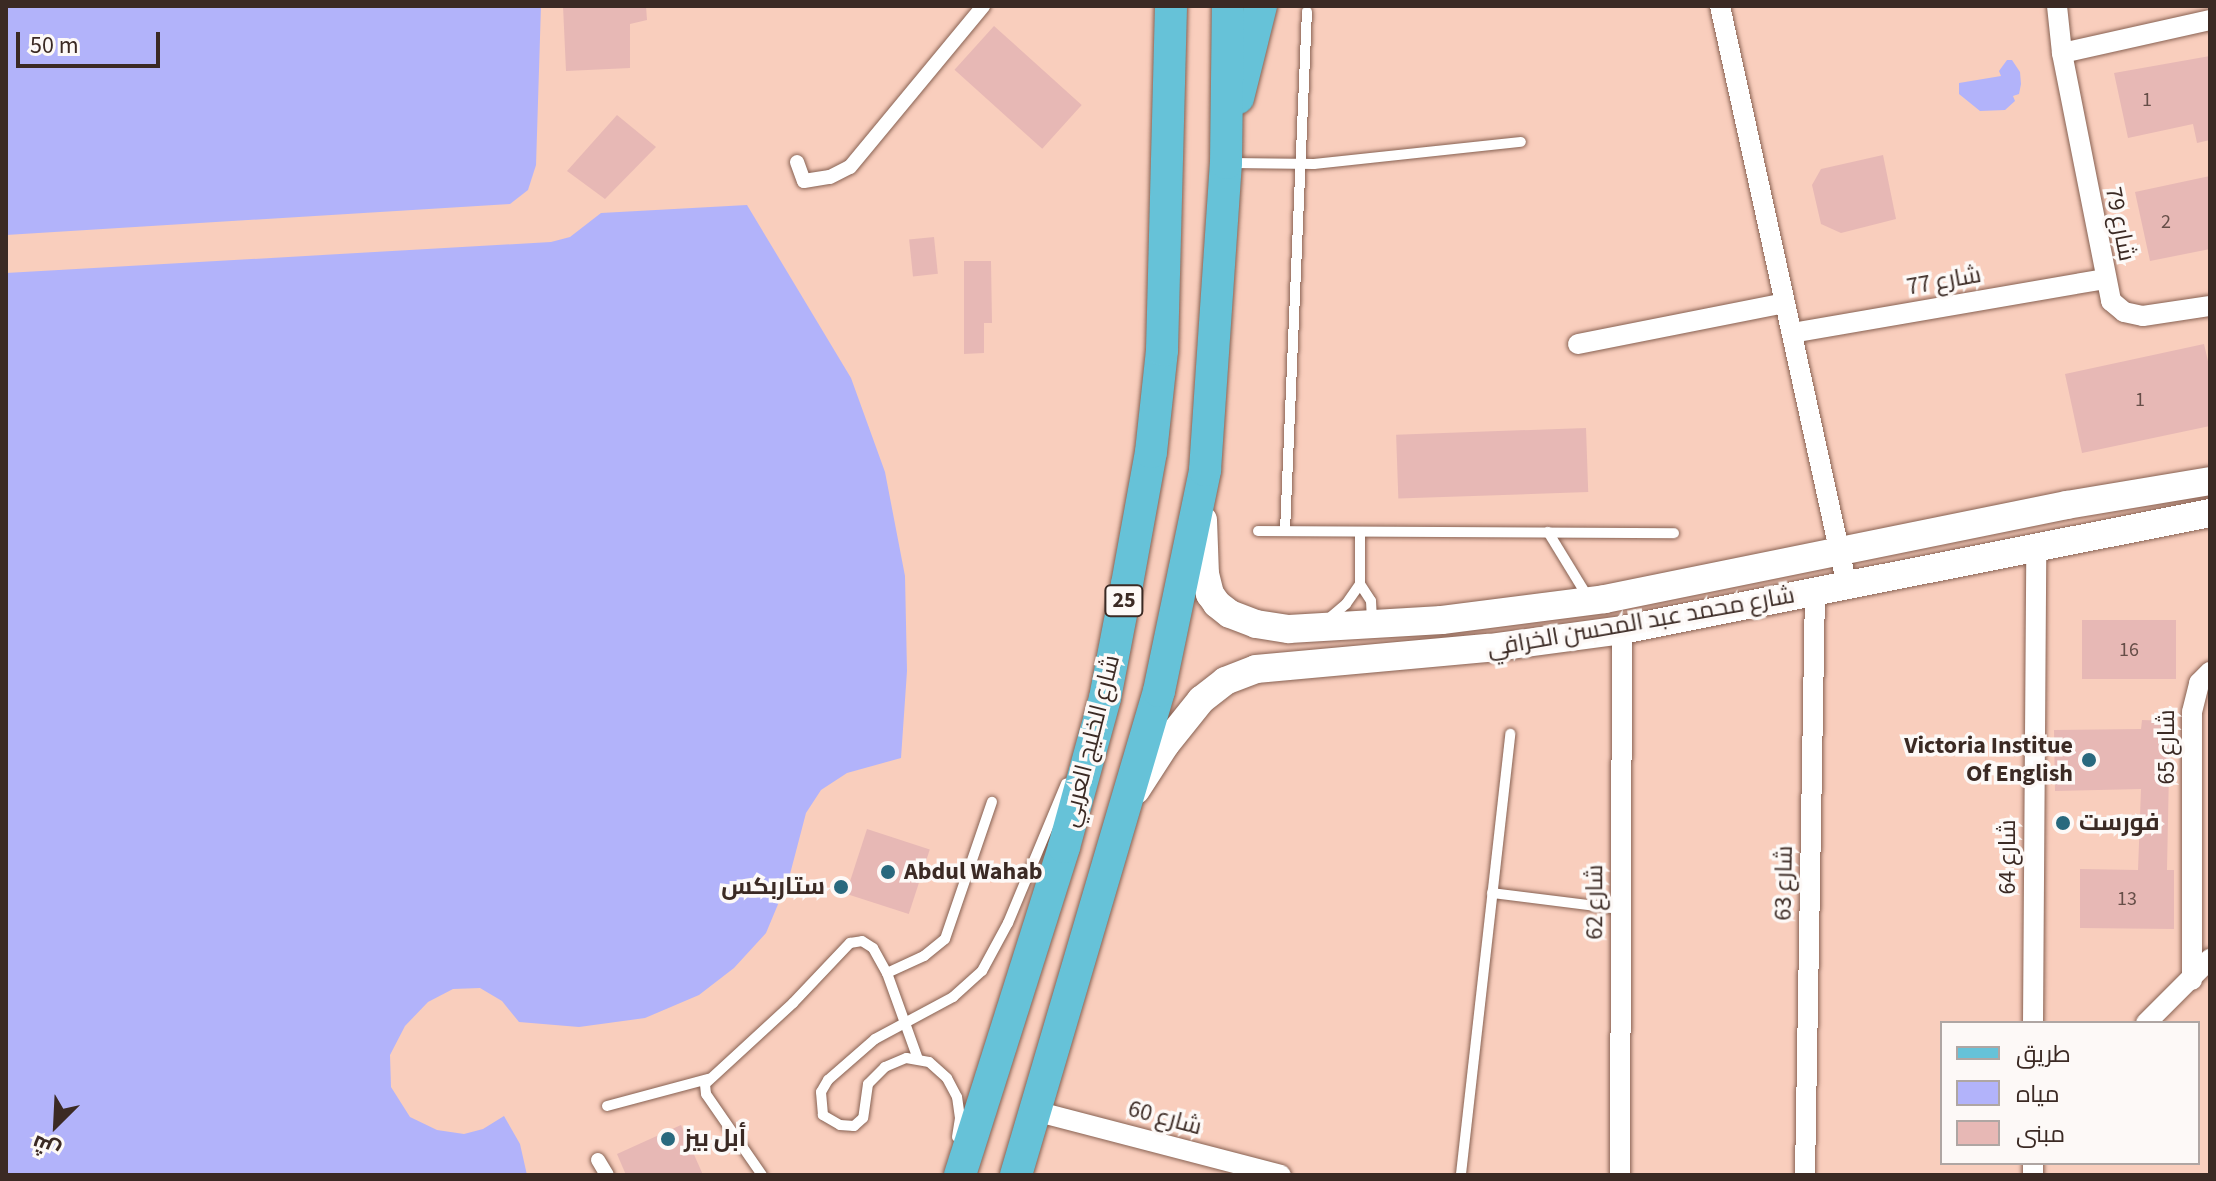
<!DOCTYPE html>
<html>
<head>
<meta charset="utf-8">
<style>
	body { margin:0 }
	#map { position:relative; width:2216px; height:1181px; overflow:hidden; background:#f9cebd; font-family:"Source Sans 3",Cairo,sans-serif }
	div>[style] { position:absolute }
	.water>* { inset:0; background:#b2b3fa }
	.building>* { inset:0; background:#e7b8b5; transform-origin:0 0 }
	.roads { filter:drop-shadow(0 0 2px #876152) drop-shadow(0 0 2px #876152) }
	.service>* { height:10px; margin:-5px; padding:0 5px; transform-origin:5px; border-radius:5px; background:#fff }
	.pedestrian>* { height:14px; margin:-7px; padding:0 7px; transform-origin:7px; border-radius:7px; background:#fff }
	.minor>* { height:20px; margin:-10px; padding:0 10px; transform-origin:10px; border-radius:10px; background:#fff }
	.secondary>* { height:28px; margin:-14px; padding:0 14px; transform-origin:14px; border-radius:14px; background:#fff }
	.primary>* { height:32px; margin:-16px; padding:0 16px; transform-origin:16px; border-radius:16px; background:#66c2d8 }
	.dots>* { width:22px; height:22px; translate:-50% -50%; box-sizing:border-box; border:4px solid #fdf9f7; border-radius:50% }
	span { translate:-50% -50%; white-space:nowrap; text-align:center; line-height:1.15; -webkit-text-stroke:7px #fdf9f7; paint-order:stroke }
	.number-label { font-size:20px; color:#664e48 }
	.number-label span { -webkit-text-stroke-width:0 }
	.shield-label span { padding:2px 6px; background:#fdf9f7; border:2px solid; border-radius:6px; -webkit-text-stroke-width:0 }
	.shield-label { font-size:22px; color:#3b2a24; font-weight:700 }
	.street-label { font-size:24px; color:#3b2a24 }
	.poi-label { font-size:24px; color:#3b2a24; font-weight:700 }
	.right { translate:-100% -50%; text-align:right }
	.left { translate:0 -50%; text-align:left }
	.frame { position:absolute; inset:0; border:8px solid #3b2a24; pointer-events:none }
	.legend { position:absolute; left:1940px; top:1021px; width:260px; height:144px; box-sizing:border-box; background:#fdf9f7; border:2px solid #afa6a3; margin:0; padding:10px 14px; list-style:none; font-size:24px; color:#3b2a24 }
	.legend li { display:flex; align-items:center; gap:16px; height:40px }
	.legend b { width:40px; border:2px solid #afa6a3 }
	.north { position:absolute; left:16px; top:1085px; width:80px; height:80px; -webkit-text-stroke:6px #fdf9f7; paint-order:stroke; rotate:204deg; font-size:22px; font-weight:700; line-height:32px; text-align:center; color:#3b2a24 }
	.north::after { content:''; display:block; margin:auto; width:28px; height:36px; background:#3b2a24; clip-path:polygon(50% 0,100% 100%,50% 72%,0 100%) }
	.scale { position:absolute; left:16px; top:32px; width:144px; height:36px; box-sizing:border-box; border:4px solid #3b2a24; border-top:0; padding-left:10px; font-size:24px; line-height:28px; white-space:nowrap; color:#3b2a24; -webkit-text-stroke:6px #fdf9f7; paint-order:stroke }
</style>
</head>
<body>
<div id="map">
	<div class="water">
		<div style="clip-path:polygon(6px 6px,541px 6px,536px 165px,528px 190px,510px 204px,6px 235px)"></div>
		<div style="clip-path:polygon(2007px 60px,2012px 60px,2020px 72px,2021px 84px,2019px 94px,2013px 96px,2015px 101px,2005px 110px,1980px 111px,1959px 94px,1959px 83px,2001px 76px,1999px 71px)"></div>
		<div style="clip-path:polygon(747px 205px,851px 378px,885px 472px,905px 576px,907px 671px,901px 758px,847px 773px,821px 790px,806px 813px,789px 878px,766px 933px,734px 968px,699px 995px,645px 1018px,579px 1027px,519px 1022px,502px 1001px,480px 988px,453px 989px,428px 1002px,405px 1026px,390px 1055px,391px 1087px,410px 1117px,437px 1130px,464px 1134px,483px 1129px,504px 1116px,520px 1144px,527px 1175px,6px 1175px,6px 273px,551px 242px,570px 237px,601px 213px)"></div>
	</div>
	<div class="building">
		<div style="clip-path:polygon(563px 6px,646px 6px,647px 20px,630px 24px,630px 68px,566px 71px)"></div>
		<div style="left:994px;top:26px;width:118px;height:59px;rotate:42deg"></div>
		<div style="clip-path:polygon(2210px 56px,2210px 140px,2197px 143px,2193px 124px,2128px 138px,2114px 73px)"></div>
		<div style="clip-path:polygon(617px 115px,656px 147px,605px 199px,567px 171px)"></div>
		<div style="clip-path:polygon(1883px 155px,1896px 219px,1841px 233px,1821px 224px,1812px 185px,1821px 169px)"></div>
		<div style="clip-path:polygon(2210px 176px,2210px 249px,2150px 261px,2135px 192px)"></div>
		<div style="left:934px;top:237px;width:37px;height:25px;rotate:84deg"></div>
		<div style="clip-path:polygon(964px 261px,991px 261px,992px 323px,984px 323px,984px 353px,964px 354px)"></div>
		<div style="clip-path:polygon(2204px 344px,2210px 370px,2210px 426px,2082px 453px,2065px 374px)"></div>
		<div style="left:1586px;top:428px;width:64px;height:190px;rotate:88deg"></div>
		<div style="left:2082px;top:620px;width:94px;height:59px"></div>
		<div style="clip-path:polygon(2142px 720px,2170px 721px,2167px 870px,2174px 870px,2174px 929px,2080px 928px,2080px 869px,2138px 870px,2141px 789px,2055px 791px,2054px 730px,2141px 729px)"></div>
		<div style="left:867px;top:829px;width:66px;height:68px;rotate:18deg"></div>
		<div style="clip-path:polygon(681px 1125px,703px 1175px,626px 1175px,617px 1154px)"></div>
	</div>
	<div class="roads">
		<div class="service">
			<div style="left:1232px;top:163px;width:82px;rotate:0.7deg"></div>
			<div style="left:1314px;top:164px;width:208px;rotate:-6.1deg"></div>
			<div style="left:1258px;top:531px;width:416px;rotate:0.3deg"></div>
			<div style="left:1285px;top:531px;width:520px;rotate:-87.58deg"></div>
			<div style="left:1548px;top:532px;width:79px;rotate:58.5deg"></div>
			<div style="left:1360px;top:584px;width:20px;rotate:57deg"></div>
			<div style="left:1371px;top:601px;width:22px;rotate:87deg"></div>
			<div style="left:1327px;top:620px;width:25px;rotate:-40deg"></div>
			<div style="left:1346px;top:604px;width:24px;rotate:-55deg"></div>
			<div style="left:1360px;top:584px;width:52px;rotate:-90deg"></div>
			<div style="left:1492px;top:893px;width:130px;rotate:7.1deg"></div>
			<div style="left:887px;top:973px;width:41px;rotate:-24.7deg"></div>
			<div style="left:924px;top:956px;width:27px;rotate:-39deg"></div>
			<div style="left:945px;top:939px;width:145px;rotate:-71.1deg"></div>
			<div style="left:607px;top:1106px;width:105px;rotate:-15deg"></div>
			<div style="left:957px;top:1137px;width:19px;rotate:-81deg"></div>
			<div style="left:960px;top:1118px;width:21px;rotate:-98deg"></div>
			<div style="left:957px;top:1097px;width:21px;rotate:-118deg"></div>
			<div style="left:947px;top:1078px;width:24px;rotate:-138deg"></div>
			<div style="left:929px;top:1062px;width:23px;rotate:-170deg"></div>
			<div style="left:906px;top:1058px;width:23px;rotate:157deg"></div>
			<div style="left:885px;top:1067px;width:24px;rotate:135deg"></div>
			<div style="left:868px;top:1084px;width:34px;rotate:98deg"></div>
			<div style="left:863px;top:1118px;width:12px;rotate:138deg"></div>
			<div style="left:854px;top:1126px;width:14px;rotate:-176deg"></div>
			<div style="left:840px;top:1125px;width:20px;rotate:-150deg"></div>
			<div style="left:823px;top:1115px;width:23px;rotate:-95deg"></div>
			<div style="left:821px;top:1092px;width:14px;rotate:-60deg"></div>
			<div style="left:828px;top:1080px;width:62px;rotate:-41.1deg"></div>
			<div style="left:875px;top:1039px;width:89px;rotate:-28.3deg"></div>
			<div style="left:953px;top:997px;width:39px;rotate:-42deg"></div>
			<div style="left:982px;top:971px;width:55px;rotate:-61.6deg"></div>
			<div style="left:1008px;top:923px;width:151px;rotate:-67.4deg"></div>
			<div style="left:1461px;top:1174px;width:443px;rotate:-83.6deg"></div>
			<div style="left:762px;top:1175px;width:98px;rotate:-124.7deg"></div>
			<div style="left:706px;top:1094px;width:10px;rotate:-96deg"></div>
			<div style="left:705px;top:1084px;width:120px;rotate:-42.6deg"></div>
			<div style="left:793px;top:1003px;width:83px;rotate:-46.5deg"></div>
			<div style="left:850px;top:943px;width:12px;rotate:-9deg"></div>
			<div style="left:862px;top:941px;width:13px;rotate:32deg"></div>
			<div style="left:873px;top:948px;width:29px;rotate:61deg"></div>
			<div style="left:887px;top:973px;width:91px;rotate:70.2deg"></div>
		</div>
		<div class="pedestrian">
			<div style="left:797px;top:162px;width:20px;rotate:70deg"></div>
			<div style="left:804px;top:181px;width:26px;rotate:-9deg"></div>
			<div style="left:830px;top:177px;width:22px;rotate:-27deg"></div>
			<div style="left:850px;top:167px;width:209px;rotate:-50.4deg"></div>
			<div style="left:598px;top:1160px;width:17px;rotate:59deg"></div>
		</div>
		<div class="minor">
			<div style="left:1720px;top:6px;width:594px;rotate:77.65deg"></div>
			<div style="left:2057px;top:6px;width:47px;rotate:83.9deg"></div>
			<div style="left:2062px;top:53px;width:253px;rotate:78.8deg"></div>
			<div style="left:2111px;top:301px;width:17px;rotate:40deg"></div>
			<div style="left:2124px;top:312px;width:19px;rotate:12deg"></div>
			<div style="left:2143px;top:316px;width:68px;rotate:-8.5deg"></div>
			<div style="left:2062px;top:53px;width:152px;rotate:-12.6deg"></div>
			<div style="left:1792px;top:333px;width:317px;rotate:-9.8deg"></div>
			<div style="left:1578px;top:344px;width:211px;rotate:-11.2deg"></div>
			<div style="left:2192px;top:980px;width:268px;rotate:-90deg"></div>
			<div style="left:2192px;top:712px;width:30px;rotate:-76deg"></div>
			<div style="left:2199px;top:683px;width:16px;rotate:-45deg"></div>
			<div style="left:2033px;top:1023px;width:476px;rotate:-89.6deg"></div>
			<div style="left:2146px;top:1023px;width:91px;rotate:-45deg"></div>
			<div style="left:1035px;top:1111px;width:254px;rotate:14.6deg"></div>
			<div style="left:2033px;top:1163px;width:12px;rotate:90deg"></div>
			<div style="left:1620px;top:1175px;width:545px;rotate:-89.79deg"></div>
			<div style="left:1805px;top:1175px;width:583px;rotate:-89.02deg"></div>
		</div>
		<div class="secondary">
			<div style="left:1203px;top:520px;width:54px;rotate:87.9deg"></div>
			<div style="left:1205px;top:574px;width:21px;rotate:76deg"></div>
			<div style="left:1210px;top:594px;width:12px;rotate:55deg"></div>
			<div style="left:1217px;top:604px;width:16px;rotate:38deg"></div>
			<div style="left:1230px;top:614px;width:28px;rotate:21deg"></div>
			<div style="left:1256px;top:624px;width:33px;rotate:9deg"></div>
			<div style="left:1289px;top:629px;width:153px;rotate:-3.4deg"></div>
			<div style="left:1442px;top:620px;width:164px;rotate:-7.3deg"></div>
			<div style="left:1605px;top:599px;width:471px;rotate:-11.5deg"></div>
			<div style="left:2067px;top:505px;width:145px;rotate:-9.5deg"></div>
			<div style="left:1136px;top:790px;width:54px;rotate:-57.2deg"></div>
			<div style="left:1165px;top:745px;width:58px;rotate:-51.3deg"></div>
			<div style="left:1201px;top:700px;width:31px;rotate:-38deg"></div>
			<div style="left:1225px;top:681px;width:33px;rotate:-21deg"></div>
			<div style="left:1256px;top:669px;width:234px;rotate:-5.2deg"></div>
			<div style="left:1489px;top:648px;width:134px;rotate:-7.7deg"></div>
			<div style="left:1622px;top:630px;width:600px;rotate:-11.25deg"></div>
		</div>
		<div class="primary">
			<div style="left:1238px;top:98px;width:95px;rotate:-76deg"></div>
			<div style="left:960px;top:1175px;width:344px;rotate:-72.4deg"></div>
			<div style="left:1064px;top:847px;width:155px;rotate:-74.6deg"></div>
			<div style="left:1105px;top:698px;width:116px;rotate:-79.1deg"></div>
			<div style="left:1127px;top:584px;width:134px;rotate:-79.7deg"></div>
			<div style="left:1151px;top:452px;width:103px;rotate:-83.8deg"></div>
			<div style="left:1162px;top:350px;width:344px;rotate:-88.5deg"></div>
			<div style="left:1016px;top:1175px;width:505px;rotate:-73.54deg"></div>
			<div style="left:1159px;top:691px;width:226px;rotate:-78.2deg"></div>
			<div style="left:1205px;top:470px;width:308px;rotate:-86.1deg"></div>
			<div style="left:1226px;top:163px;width:157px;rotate:-89.3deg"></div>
		</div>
	</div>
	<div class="dots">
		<div style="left:2089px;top:760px;background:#29697e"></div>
		<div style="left:2063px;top:823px;background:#29697e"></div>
		<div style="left:888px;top:872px;background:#29697e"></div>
		<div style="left:841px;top:887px;background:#29697e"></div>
		<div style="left:668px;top:1139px;background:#29697e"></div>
	</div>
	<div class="number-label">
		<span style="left:2147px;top:100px">1</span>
		<span style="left:2166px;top:222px">2</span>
		<span style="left:2140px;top:400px">1</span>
		<span style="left:2129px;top:650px">16</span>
		<span style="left:2127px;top:899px">13</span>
	</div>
	<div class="shield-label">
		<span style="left:1124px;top:601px">25</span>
	</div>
	<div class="street-label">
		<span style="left:2120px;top:224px;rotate:79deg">شارع 79</span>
		<span style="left:1944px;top:281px;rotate:-10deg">شارع 77</span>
		<span style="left:1641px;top:622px;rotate:-10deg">شارع محمد عبد المحسن الخرافي</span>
		<span style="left:1091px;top:741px;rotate:-76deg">شارع الخليج العربي</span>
		<span style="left:2167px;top:747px;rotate:-90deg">شارع 65</span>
		<span style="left:2008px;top:857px;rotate:-90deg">شارع 64</span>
		<span style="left:1784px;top:883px;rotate:-89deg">شارع 63</span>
		<span style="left:1595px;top:902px;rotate:-90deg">شارع 62</span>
		<span style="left:1165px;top:1118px;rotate:15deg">شارع 60</span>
	</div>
	<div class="poi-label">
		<span class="right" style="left:2073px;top:760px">Victoria Institue<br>Of English</span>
		<span class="left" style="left:2079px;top:823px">فورست</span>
		<span class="left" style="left:904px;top:872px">Abdul Wahab</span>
		<span class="right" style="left:825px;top:887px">ستاربكس</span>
		<span class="left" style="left:684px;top:1139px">أبل بيز</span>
	</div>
	<div class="frame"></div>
	<ul class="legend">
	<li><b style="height:10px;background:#66c2d8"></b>طريق</li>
	<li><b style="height:22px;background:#b2b3fa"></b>مياه</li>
	<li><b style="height:22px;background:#e7b8b5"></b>مبنى</li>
	</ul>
	<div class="north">ش</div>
	<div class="scale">50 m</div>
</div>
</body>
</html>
